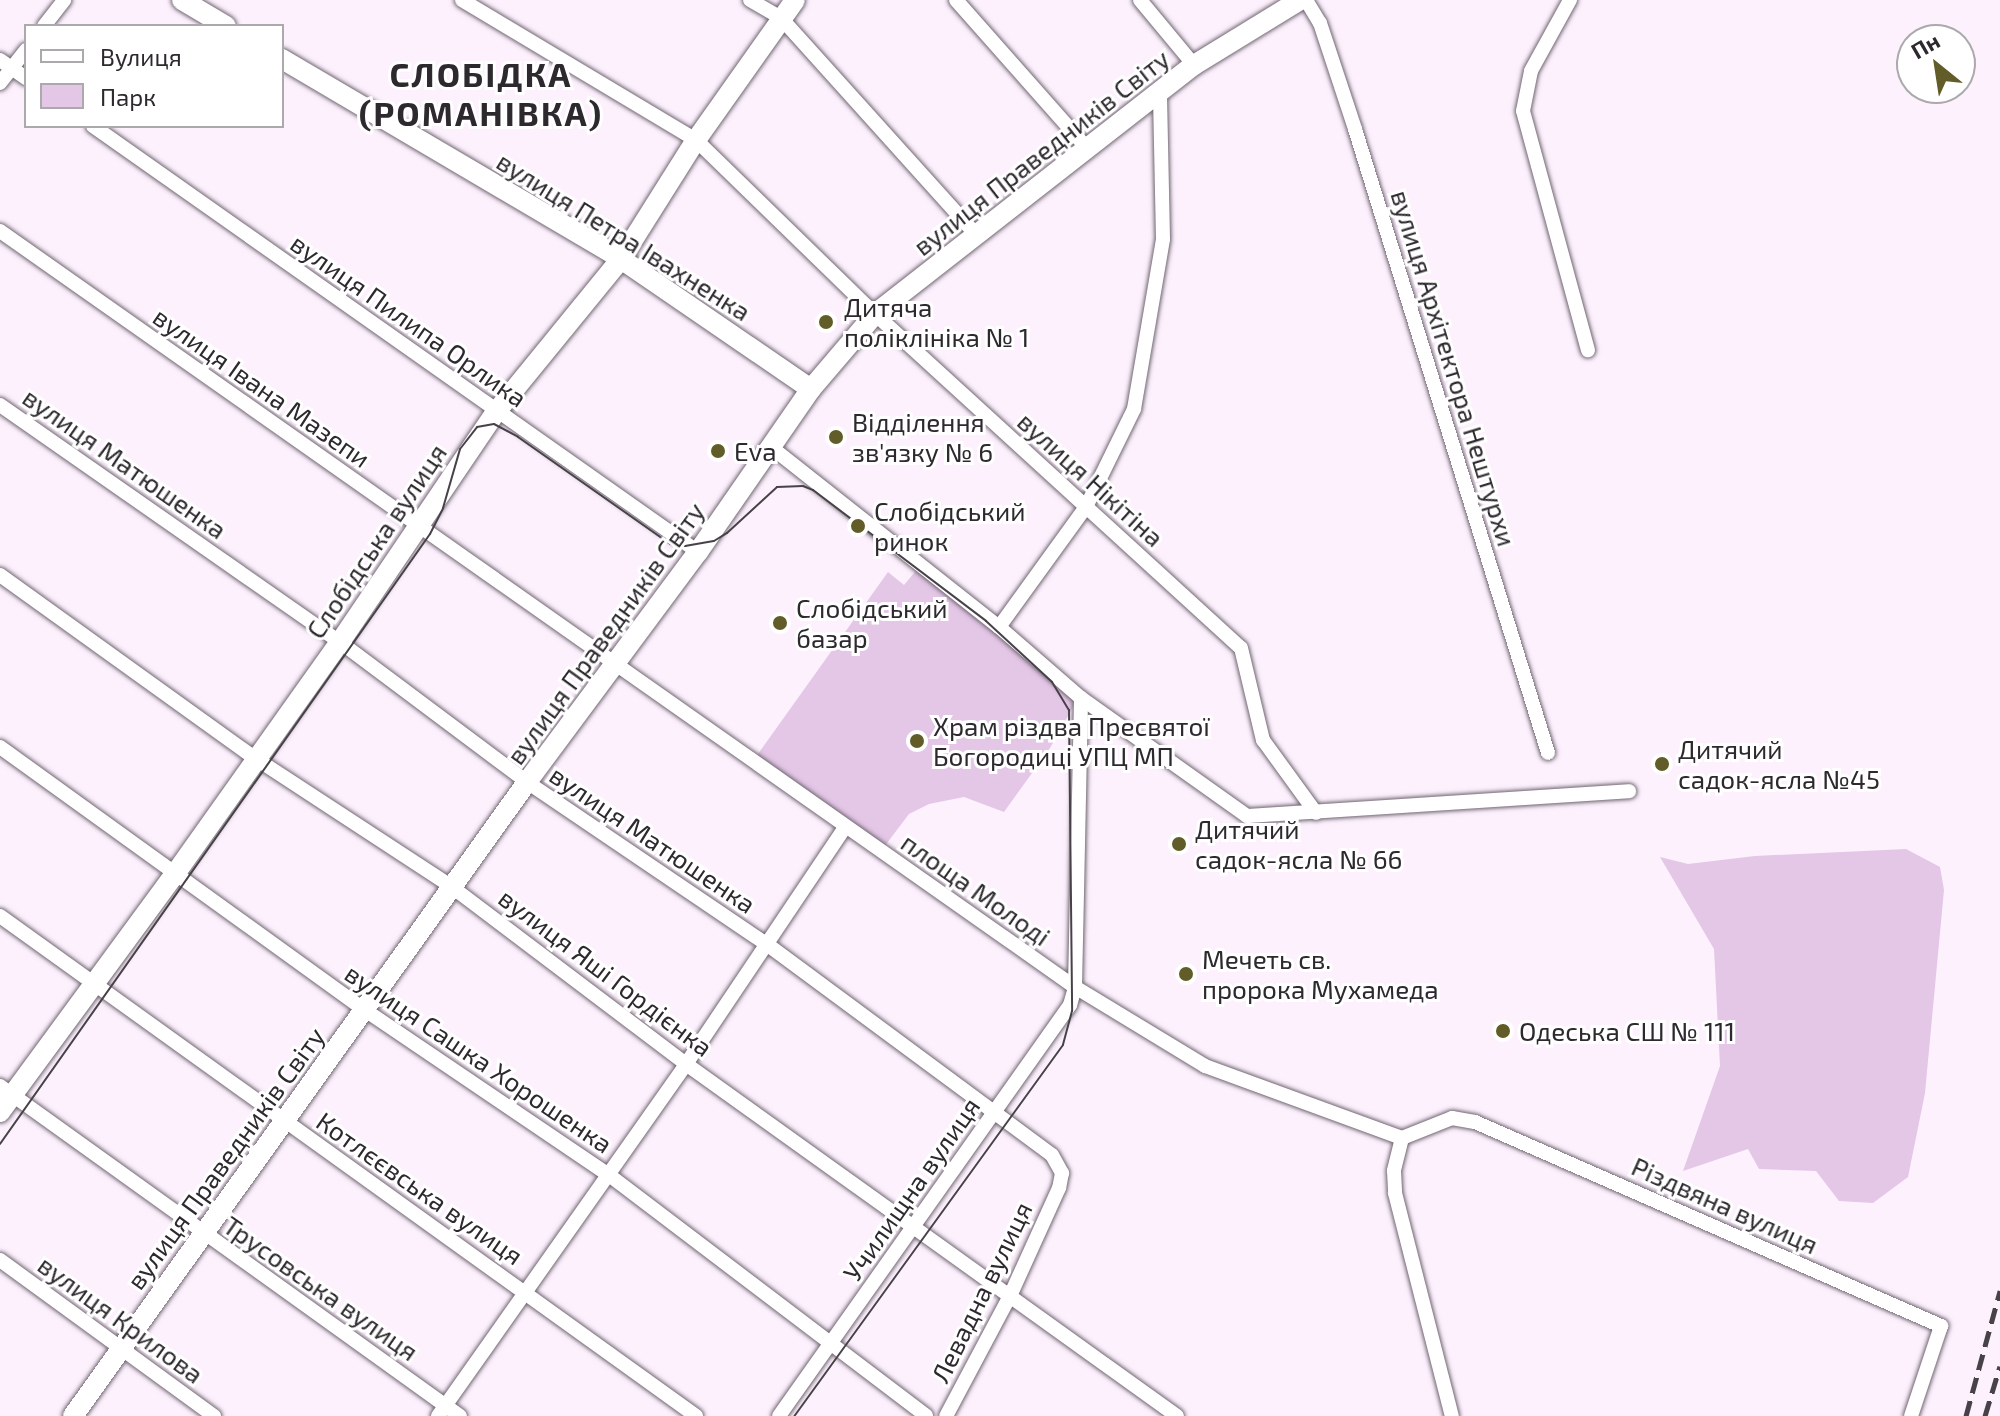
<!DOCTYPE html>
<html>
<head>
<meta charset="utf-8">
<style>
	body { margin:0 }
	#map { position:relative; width:2000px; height:1416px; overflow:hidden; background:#fdf1fe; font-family:"Exo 2",sans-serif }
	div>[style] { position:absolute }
	.green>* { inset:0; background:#e4c6e7 }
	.roads { filter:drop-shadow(0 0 2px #706671) drop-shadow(0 0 2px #706671) }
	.street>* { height:14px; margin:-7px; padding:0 7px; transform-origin:7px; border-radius:7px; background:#fff }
	.secondary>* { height:20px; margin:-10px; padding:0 10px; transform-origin:10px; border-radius:10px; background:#fff }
	.tram>* { height:2px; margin:-1px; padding:0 1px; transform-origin:1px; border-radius:1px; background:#474248 }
	.rail>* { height:5px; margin-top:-2.5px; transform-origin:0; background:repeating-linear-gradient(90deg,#474248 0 16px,transparent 0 24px) }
	.dots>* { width:22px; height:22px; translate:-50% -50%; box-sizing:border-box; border:4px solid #fff; border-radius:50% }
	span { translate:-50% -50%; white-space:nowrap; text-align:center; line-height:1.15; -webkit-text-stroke:6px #fff; paint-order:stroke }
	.street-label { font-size:26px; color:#2d292e }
	.poi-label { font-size:26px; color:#2d292e }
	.left { translate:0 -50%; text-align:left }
	.district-label { font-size:34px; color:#2d292e; font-weight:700; letter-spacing:2px }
	.legend { position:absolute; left:24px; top:24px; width:260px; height:104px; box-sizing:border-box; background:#fff; border:2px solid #aba9ab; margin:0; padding:10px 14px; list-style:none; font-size:24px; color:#2d292e }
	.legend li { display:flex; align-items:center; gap:16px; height:40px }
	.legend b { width:40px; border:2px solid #aba9ab }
	.north { position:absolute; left:1896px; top:24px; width:80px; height:80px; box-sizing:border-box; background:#fff; border:2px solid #aba9ab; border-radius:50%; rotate:330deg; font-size:22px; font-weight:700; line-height:32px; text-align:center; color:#2d292e }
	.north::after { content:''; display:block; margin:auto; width:28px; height:36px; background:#615c28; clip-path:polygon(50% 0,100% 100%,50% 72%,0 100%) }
</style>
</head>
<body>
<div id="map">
	<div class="green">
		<div style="clip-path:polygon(919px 567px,1077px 700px,1050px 748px,1004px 812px,964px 797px,929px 804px,909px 814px,881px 851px,755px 758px,888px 572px,904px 585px)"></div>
		<div style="clip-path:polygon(1906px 849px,1940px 867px,1944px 890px,1925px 1093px,1908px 1177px,1873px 1203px,1839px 1201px,1816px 1171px,1759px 1169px,1748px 1149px,1683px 1171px,1720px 1066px,1714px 949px,1660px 857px,1688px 864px,1755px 856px)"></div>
	</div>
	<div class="roads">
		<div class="street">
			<div style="left:462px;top:0;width:273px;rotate:30.9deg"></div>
			<div style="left:696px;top:140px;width:250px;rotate:44.2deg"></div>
			<div style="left:875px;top:314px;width:495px;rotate:42.4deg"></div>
			<div style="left:1241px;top:648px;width:95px;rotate:76.6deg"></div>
			<div style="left:1263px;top:740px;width:90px;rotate:54deg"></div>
			<div style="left:750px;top:0;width:36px;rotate:30deg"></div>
			<div style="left:781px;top:18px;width:293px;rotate:48deg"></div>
			<div style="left:956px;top:0;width:199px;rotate:48.5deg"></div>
			<div style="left:1140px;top:0;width:85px;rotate:50.3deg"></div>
			<div style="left:1306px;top:0;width:27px;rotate:59deg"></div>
			<div style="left:1320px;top:23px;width:112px;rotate:71.7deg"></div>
			<div style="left:1355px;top:129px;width:653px;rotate:72.81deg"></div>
			<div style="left:1570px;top:0;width:81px;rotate:118.8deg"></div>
			<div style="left:1531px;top:71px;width:41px;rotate:101.3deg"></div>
			<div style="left:1523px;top:111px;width:248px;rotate:74.8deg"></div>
			<div style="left:44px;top:26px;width:33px;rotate:-52deg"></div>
			<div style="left:0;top:60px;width:32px;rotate:35deg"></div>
			<div style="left:0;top:83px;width:42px;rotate:-51.8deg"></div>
			<div style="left:93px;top:126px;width:740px;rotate:35.15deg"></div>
			<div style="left:0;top:231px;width:1314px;rotate:35.12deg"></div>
			<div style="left:1075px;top:987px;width:152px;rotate:31.3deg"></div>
			<div style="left:1205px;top:1066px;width:210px;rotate:20.1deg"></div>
			<div style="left:0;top:405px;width:414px;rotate:34.9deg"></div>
			<div style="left:340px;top:642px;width:234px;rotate:36.8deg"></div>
			<div style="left:527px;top:782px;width:291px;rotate:34.1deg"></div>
			<div style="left:768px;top:945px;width:353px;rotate:36.5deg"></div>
			<div style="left:1052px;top:1155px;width:21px;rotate:61deg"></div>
			<div style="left:1062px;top:1173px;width:15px;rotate:101deg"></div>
			<div style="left:1059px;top:1188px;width:116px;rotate:114.4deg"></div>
			<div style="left:1011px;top:1294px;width:138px;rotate:118deg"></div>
			<div style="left:771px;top:447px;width:290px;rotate:38.3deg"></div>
			<div style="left:999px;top:627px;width:108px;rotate:40.9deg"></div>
			<div style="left:1081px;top:698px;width:204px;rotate:35.4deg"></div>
			<div style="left:1247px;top:816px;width:383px;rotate:-3.7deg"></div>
			<div style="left:0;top:575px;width:314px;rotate:35.7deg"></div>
			<div style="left:255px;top:758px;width:235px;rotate:33.2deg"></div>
			<div style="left:452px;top:887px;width:293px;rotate:37.1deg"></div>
			<div style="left:686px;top:1064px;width:604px;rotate:35.64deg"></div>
			<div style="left:999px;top:627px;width:148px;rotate:-54.1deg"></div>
			<div style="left:1086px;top:507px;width:109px;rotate:-63.9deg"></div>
			<div style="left:1134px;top:409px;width:172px;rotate:-80.3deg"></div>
			<div style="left:1163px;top:239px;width:148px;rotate:-91.2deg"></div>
			<div style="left:0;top:747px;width:450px;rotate:35.8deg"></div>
			<div style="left:365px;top:1010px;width:295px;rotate:34.1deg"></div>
			<div style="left:609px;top:1175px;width:398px;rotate:37.2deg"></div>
			<div style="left:0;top:916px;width:857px;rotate:35.69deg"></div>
			<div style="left:0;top:1086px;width:566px;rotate:35.66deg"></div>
			<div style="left:1402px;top:1138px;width:54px;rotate:-21.8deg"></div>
			<div style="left:1452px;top:1118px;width:23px;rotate:10deg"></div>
			<div style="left:1475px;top:1122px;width:509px;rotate:23.64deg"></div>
			<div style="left:1941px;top:1326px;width:95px;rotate:108.4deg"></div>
			<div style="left:1402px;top:1138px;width:34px;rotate:104deg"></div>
			<div style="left:1394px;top:1171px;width:22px;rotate:87deg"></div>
			<div style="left:1395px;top:1193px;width:230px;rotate:75.7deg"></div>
			<div style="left:0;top:1260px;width:265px;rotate:36.1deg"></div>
			<div style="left:438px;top:1416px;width:431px;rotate:-54.8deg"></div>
			<div style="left:686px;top:1064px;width:285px;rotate:-56.1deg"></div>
			<div style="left:779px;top:1416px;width:504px;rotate:-54.7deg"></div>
			<div style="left:1070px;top:1005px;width:19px;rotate:-74deg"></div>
			<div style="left:1075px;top:987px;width:289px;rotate:-88.8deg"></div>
		</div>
		<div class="secondary">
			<div style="left:182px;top:0;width:51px;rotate:30.6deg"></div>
			<div style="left:282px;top:59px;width:394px;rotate:30.5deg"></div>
			<div style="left:621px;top:259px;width:230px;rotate:34.4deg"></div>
			<div style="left:0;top:1112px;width:295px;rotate:-53.7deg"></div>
			<div style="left:175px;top:874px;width:285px;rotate:-54.6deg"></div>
			<div style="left:340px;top:642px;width:278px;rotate:-55.9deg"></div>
			<div style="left:496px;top:412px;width:198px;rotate:-50.8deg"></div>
			<div style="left:621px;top:259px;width:141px;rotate:-57.8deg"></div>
			<div style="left:696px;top:140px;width:171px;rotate:-54.7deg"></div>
			<div style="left:73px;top:1416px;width:780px;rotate:-54.39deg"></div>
			<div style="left:527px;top:782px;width:287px;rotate:-53.4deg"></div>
			<div style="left:698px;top:552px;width:198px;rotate:-55.3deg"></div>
			<div style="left:811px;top:389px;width:99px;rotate:-49.5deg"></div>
			<div style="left:875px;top:314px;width:405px;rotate:-38deg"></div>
			<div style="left:1194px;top:65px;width:124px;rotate:-31.5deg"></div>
		</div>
	</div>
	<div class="tram">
		<div style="left:0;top:1144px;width:746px;rotate:-54.82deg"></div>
		<div style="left:430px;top:534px;width:29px;rotate:-63deg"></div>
		<div style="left:443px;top:508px;width:61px;rotate:-73.9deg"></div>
		<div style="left:460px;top:449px;width:28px;rotate:-52deg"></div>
		<div style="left:477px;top:427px;width:17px;rotate:-10deg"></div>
		<div style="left:494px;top:424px;width:27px;rotate:28deg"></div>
		<div style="left:518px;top:437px;width:186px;rotate:35.1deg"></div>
		<div style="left:670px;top:544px;width:15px;rotate:8deg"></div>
		<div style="left:685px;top:546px;width:29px;rotate:-10deg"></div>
		<div style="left:714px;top:541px;width:15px;rotate:-32deg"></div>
		<div style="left:727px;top:533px;width:68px;rotate:-42.6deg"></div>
		<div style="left:777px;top:487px;width:26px;rotate:-2deg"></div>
		<div style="left:803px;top:486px;width:11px;rotate:22deg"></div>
		<div style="left:813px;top:490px;width:217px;rotate:37.1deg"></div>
		<div style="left:986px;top:621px;width:90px;rotate:42.7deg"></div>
		<div style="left:1052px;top:682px;width:33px;rotate:59deg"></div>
		<div style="left:1069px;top:710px;width:301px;rotate:89.4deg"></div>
		<div style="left:1072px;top:1011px;width:35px;rotate:105deg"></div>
		<div style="left:1063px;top:1045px;width:458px;rotate:125.9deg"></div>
	</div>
	<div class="rail">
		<div style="left:1966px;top:1416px;width:130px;rotate:-74.8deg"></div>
		<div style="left:1985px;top:1416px;width:52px;rotate:-73.3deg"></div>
	</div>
	<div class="dots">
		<div style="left:826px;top:322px;background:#615c28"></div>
		<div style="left:836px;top:437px;background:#615c28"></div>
		<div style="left:718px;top:451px;background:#615c28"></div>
		<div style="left:858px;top:526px;background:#615c28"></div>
		<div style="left:780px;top:623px;background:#615c28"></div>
		<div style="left:917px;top:741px;background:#615c28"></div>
		<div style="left:1662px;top:764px;background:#615c28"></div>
		<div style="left:1179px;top:844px;background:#615c28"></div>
		<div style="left:1186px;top:974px;background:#615c28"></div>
		<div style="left:1503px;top:1031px;background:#615c28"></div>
	</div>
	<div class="street-label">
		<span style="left:1041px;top:152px;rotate:-38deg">вулиця Праведників Світу</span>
		<span style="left:624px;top:236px;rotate:32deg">вулиця Петра Івахненка</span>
		<span style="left:409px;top:320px;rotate:35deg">вулиця Пилипа Орлика</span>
		<span style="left:1454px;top:368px;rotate:73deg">вулиця Архітектора Нештурхи</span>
		<span style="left:262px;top:387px;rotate:35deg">вулиця Івана Мазепи</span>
		<span style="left:125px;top:463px;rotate:35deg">вулиця Матюшенка</span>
		<span style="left:1091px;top:479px;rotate:42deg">вулиця Нікітіна</span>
		<span style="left:376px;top:541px;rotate:-56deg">Слобідська вулиця</span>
		<span style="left:605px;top:633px;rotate:-54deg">вулиця Праведників Світу</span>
		<span style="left:653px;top:839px;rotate:34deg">вулиця Матюшенка</span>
		<span style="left:976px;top:889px;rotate:35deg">площа Молоді</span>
		<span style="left:606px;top:972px;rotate:37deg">вулиця Яші Гордієнка</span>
		<span style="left:479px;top:1058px;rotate:34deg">вулиця Сашка Хорошенка</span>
		<span style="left:225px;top:1158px;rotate:-54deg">вулиця Праведників Світу</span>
		<span style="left:420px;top:1188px;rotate:35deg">Котлєєвська вулиця</span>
		<span style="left:911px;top:1189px;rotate:-55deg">Училищна вулиця</span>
		<span style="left:1725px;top:1205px;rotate:24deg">Різдвяна вулиця</span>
		<span style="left:321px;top:1288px;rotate:35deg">Трусовська вулиця</span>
		<span style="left:981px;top:1292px;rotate:-64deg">Левадна вулиця</span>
		<span style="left:121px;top:1319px;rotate:36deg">вулиця Крилова</span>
	</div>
	<div class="poi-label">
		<span class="left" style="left:844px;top:322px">Дитяча<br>поліклініка № 1</span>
		<span class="left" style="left:852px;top:437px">Відділення<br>зв'язку № 6</span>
		<span class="left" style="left:734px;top:451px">Eva</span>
		<span class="left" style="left:874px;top:526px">Слобідський<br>ринок</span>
		<span class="left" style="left:796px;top:623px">Слобідський<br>базар</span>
		<span class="left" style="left:933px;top:741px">Храм різдва Пресвятої<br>Богородиці УПЦ МП</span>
		<span class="left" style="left:1678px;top:764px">Дитячий<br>садок-ясла №45</span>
		<span class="left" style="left:1195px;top:844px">Дитячий<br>садок-ясла № 66</span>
		<span class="left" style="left:1202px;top:974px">Мечеть св.<br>пророка Мухамеда</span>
		<span class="left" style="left:1519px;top:1031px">Одеська СШ № 111</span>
	</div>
	<div class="district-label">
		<span style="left:481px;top:93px">СЛОБІДКА<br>(РОМАНІВКА)</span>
	</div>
	<ul class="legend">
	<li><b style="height:10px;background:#fff"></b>Вулиця</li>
	<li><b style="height:22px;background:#e4c6e7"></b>Парк</li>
	</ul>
	<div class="north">Пн</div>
</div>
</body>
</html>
